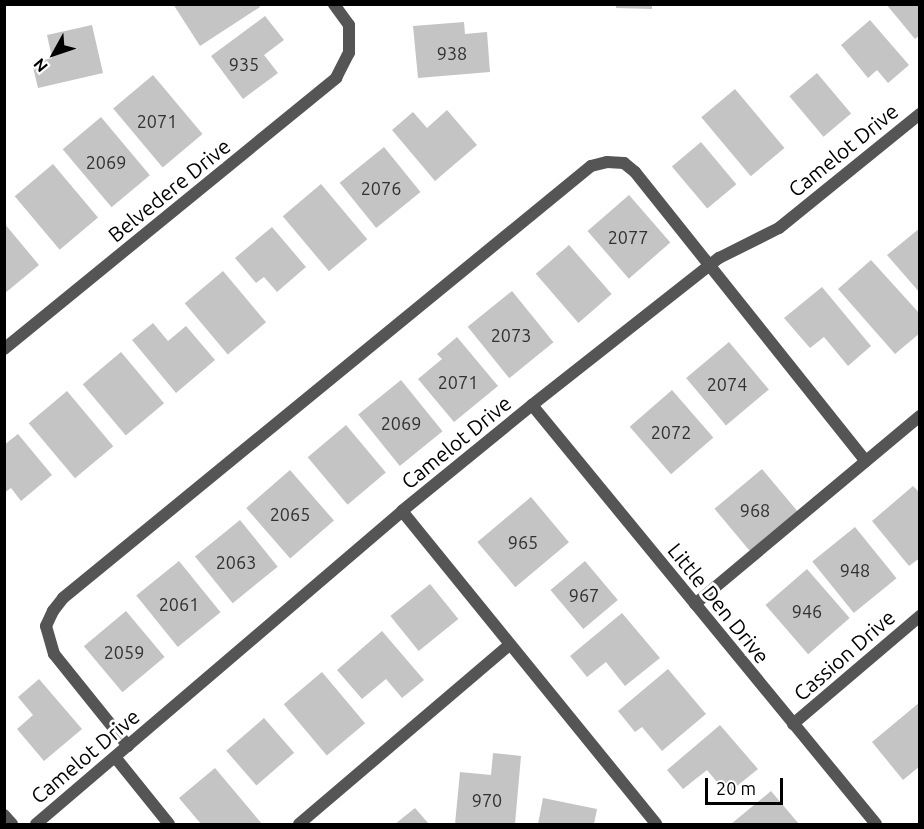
<!DOCTYPE html>
<html>
<head>
<meta charset="utf-8">
<style>
	body { margin:0 }
	#map { position:relative; width:924px; height:829px; overflow:hidden; background:#fff; font-family:Ubuntu,sans-serif }
	div>[style] { position:absolute }
	.building>* { inset:0; background:#c4c4c4; transform-origin:0 0 }
	.service>* { height:12px; margin:-6px; padding:0 6px; transform-origin:6px; border-radius:6px; background:#555 }
	.minor>* { height:12px; margin:-6px; padding:0 6px; transform-origin:6px; border-radius:6px; background:#555 }
	.tertiary>* { height:12px; margin:-6px; padding:0 6px; transform-origin:6px; border-radius:6px; background:#555 }
	span { translate:-50% -50%; white-space:nowrap; text-align:center; line-height:1.15; -webkit-text-stroke:6px #fff; paint-order:stroke }
	.number-label { font-size:18px; color:#313131 }
	.number-label span { -webkit-text-stroke-width:0 }
	.street-label { font-size:21px; color:#000 }
	.frame { position:absolute; inset:0; border:6px solid #000; pointer-events:none }
	.north { position:absolute; left:24px; top:24px; width:60px; height:60px; -webkit-text-stroke:4px #fff; paint-order:stroke; rotate:230deg; font-size:16px; font-weight:700; line-height:24px; text-align:center; color:#000 }
	.north::after { content:''; display:block; margin:auto; width:21px; height:27px; background:#000; clip-path:polygon(50% 0,100% 100%,50% 72%,0 100%) }
	.scale { position:absolute; left:705px; top:778px; width:78px; height:27px; box-sizing:border-box; border:3px solid #000; border-top:0; padding-left:8px; font-size:18px; line-height:21px; white-space:nowrap; color:#000; -webkit-text-stroke:4px #fff; paint-order:stroke }
</style>
</head>
<body>
<div id="map">
	<div class="building">
		<div style="clip-path:polygon(173px 4px,259px 4px,260px 7px,200px 46px)"></div>
		<div style="clip-path:polygon(616px 4px,652px 4px,652px 9px,616px 8px)"></div>
		<div style="clip-path:polygon(886px 4px,920px 4px,920px 35px,915px 39px)"></div>
		<div style="clip-path:polygon(265px 16px,284px 40px,264px 55px,278px 73px,243px 99px,211px 56px)"></div>
		<div style="clip-path:polygon(870px 20px,909px 65px,888px 83px,877px 70px,868px 78px,841px 45px)"></div>
		<div style="clip-path:polygon(464px 22px,465px 34px,487px 32px,490px 72px,418px 78px,413px 26px)"></div>
		<div style="clip-path:polygon(92px 25px,103px 73px,38px 88px,32px 63px,52px 58px,47px 35px)"></div>
		<div style="left:817px;top:73px;width:53px;height:36px;rotate:50deg"></div>
		<div style="left:153px;top:75px;width:77px;height:52px;rotate:50deg"></div>
		<div style="left:735px;top:89px;width:77px;height:44px;rotate:50deg"></div>
		<div style="clip-path:polygon(447px 110px,477px 145px,435px 181px,392px 130px,413px 112px,427px 128px)"></div>
		<div style="left:101px;top:117px;width:76px;height:50px;rotate:50deg"></div>
		<div style="left:701px;top:142px;width:55px;height:38px;rotate:50deg"></div>
		<div style="left:384px;top:147px;width:58px;height:57px;rotate:51deg"></div>
		<div style="left:53px;top:164px;width:70px;height:50px;rotate:50deg"></div>
		<div style="left:321px;top:184px;width:72px;height:50px;rotate:50deg"></div>
		<div style="left:629px;top:195px;width:63px;height:55px;rotate:49deg"></div>
		<div style="clip-path:polygon(4px 223px,39px 265px,4px 294px)"></div>
		<div style="clip-path:polygon(272px 227px,306px 267px,277px 292px,264px 277px,256px 283px,235px 258px)"></div>
		<div style="clip-path:polygon(920px 228px,920px 293px,887px 255px)"></div>
		<div style="left:569px;top:245px;width:65px;height:44px;rotate:49deg"></div>
		<div style="clip-path:polygon(871px 260px,920px 314px,920px 333px,895px 354px,838px 289px)"></div>
		<div style="left:223px;top:271px;width:67px;height:50px;rotate:50deg"></div>
		<div style="clip-path:polygon(822px 287px,871px 346px,848px 366px,824px 337px,810px 348px,784px 318px)"></div>
		<div style="left:512px;top:291px;width:66px;height:57px;rotate:51deg"></div>
		<div style="clip-path:polygon(153px 323px,168px 341px,186px 326px,215px 360px,176px 393px,132px 340px)"></div>
		<div style="clip-path:polygon(457px 337px,498px 386px,454px 422px,418px 379px,442px 359px,437px 354px)"></div>
		<div style="left:729px;top:342px;width:62px;height:56px;rotate:50deg"></div>
		<div style="left:121px;top:352px;width:67px;height:50px;rotate:50deg"></div>
		<div style="left:401px;top:380px;width:66px;height:55px;rotate:51deg"></div>
		<div style="left:672px;top:390px;width:63px;height:56px;rotate:49deg"></div>
		<div style="left:67px;top:391px;width:72px;height:50px;rotate:50deg"></div>
		<div style="left:346px;top:425px;width:62px;height:50px;rotate:50deg"></div>
		<div style="clip-path:polygon(18px 434px,52px 475px,21px 501px,11px 488px,4px 493px,4px 445px)"></div>
		<div style="left:762px;top:469px;width:55px;height:62px;rotate:50deg"></div>
		<div style="left:290px;top:470px;width:67px;height:58px;rotate:49deg"></div>
		<div style="clip-path:polygon(913px 486px,920px 493px,920px 558px,909px 566px,872px 521px)"></div>
		<div style="left:531px;top:497px;width:59px;height:70px;rotate:50deg"></div>
		<div style="left:240px;top:520px;width:60px;height:58px;rotate:51deg"></div>
		<div style="left:855px;top:527px;width:66px;height:55px;rotate:51deg"></div>
		<div style="left:179px;top:561px;width:66px;height:55px;rotate:51deg"></div>
		<div style="left:585px;top:561px;width:51px;height:45px;rotate:50deg"></div>
		<div style="left:807px;top:569px;width:65px;height:55px;rotate:49deg"></div>
		<div style="left:430px;top:584px;width:45px;height:51px;rotate:51deg"></div>
		<div style="left:126px;top:611px;width:60px;height:55px;rotate:50deg"></div>
		<div style="clip-path:polygon(622px 613px,660px 658px,625px 686px,606px 662px,587px 677px,570px 656px)"></div>
		<div style="clip-path:polygon(382px 631px,424px 680px,402px 698px,386px 679px,362px 699px,337px 670px)"></div>
		<div style="clip-path:polygon(668px 669px,706px 714px,662px 751px,642px 727px,635px 732px,618px 711px)"></div>
		<div style="left:322px;top:672px;width:67px;height:50px;rotate:50deg"></div>
		<div style="clip-path:polygon(39px 679px,82px 729px,44px 761px,17px 729px,33px 715px,18px 697px)"></div>
		<div style="clip-path:polygon(920px 702px,920px 766px,903px 780px,872px 742px)"></div>
		<div style="left:264px;top:718px;width:46px;height:50px;rotate:49deg"></div>
		<div style="clip-path:polygon(720px 725px,758px 769px,727px 794px,707px 770px,683px 789px,667px 770px)"></div>
		<div style="clip-path:polygon(493px 753px,521px 756px,515px 824px,455px 824px,460px 772px,491px 775px)"></div>
		<div style="clip-path:polygon(215px 768px,262px 824px,201px 824px,179px 798px)"></div>
		<div style="clip-path:polygon(771px 791px,799px 824px,731px 824px)"></div>
		<div style="clip-path:polygon(543px 798px,597px 809px,594px 824px,538px 824px)"></div>
		<div style="clip-path:polygon(415px 808px,429px 824px,395px 824px)"></div>
	</div>
	<div class="service">
		<div style="left:402px;top:511px;width:403px;rotate:50.9deg"></div>
		<div style="left:695px;top:604px;width:293px;rotate:-39.9deg"></div>
		<div style="left:128px;top:746px;width:118px;rotate:-128.8deg"></div>
		<div style="left:54px;top:654px;width:29px;rotate:-106deg"></div>
		<div style="left:46px;top:626px;width:17px;rotate:-65deg"></div>
		<div style="left:53px;top:611px;width:16px;rotate:-52deg"></div>
		<div style="left:63px;top:598px;width:682px;rotate:-39.29deg"></div>
		<div style="left:591px;top:166px;width:16px;rotate:-14deg"></div>
		<div style="left:607px;top:162px;width:17px;rotate:3deg"></div>
		<div style="left:624px;top:163px;width:14px;rotate:39deg"></div>
		<div style="left:635px;top:172px;width:370px;rotate:51.4deg"></div>
		<div style="left:115px;top:757px;width:86px;rotate:51.1deg"></div>
		<div style="left:299px;top:824px;width:276px;rotate:-40.4deg"></div>
	</div>
	<div class="minor">
		<div style="left:4px;top:349px;width:429px;rotate:-39.2deg"></div>
		<div style="left:336px;top:78px;width:28px;rotate:-63deg"></div>
		<div style="left:349px;top:53px;width:28px;rotate:-90deg"></div>
		<div style="left:349px;top:25px;width:26px;rotate:-126deg"></div>
		<div style="left:532px;top:405px;width:542px;rotate:50.61deg"></div>
		<div style="left:793px;top:724px;width:167px;rotate:-40.4deg"></div>
		<div style="left:36px;top:824px;width:482px;rotate:-40.5deg"></div>
		<div style="left:402px;top:511px;width:168px;rotate:-39.2deg"></div>
		<div style="left:532px;top:405px;width:238px;rotate:-38.2deg"></div>
		<div style="left:719px;top:258px;width:67px;rotate:-26.6deg"></div>
		<div style="left:779px;top:228px;width:181px;rotate:-39deg"></div>
	</div>
	<div class="tertiary">
		<div style="left:4px;top:815px;width:12px;rotate:48deg"></div>
	</div>
	<div class="number-label">
		<span style="left:452px;top:53px">938</span>
		<span style="left:244px;top:64px">935</span>
		<span style="left:157px;top:121px">2071</span>
		<span style="left:106px;top:162px">2069</span>
		<span style="left:381px;top:188px">2076</span>
		<span style="left:628px;top:237px">2077</span>
		<span style="left:511px;top:335px">2073</span>
		<span style="left:458px;top:382px">2071</span>
		<span style="left:727px;top:384px">2074</span>
		<span style="left:401px;top:423px">2069</span>
		<span style="left:671px;top:432px">2072</span>
		<span style="left:755px;top:510px">968</span>
		<span style="left:290px;top:514px">2065</span>
		<span style="left:523px;top:542px">965</span>
		<span style="left:236px;top:562px">2063</span>
		<span style="left:855px;top:570px">948</span>
		<span style="left:584px;top:595px">967</span>
		<span style="left:179px;top:604px">2061</span>
		<span style="left:807px;top:611px">946</span>
		<span style="left:124px;top:652px">2059</span>
		<span style="left:487px;top:800px">970</span>
	</div>
	<div class="street-label">
		<span style="left:843px;top:150px;rotate:-39deg">Camelot Drive</span>
		<span style="left:169px;top:190px;rotate:-39deg">Belvedere Drive</span>
		<span style="left:456px;top:442px;rotate:-39deg">Camelot Drive</span>
		<span style="left:719px;top:603px;rotate:51deg">Little Den Drive</span>
		<span style="left:844px;top:655px;rotate:-41deg">Cassion Drive</span>
		<span style="left:85px;top:756px;rotate:-40deg">Camelot Drive</span>
	</div>
	<div class="frame"></div>
	<div class="north">N</div>
	<div class="scale">20 m</div>
</div>
</body>
</html>
